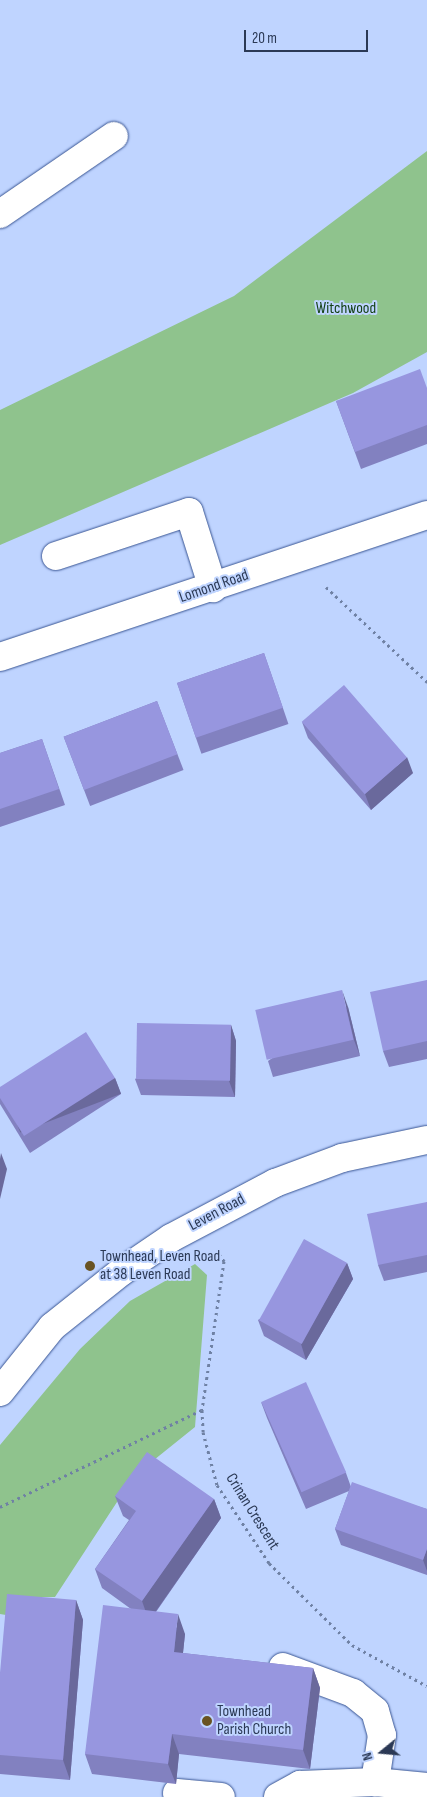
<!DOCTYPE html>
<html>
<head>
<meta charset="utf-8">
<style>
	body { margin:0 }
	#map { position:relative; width:427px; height:1797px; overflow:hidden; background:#bfd4ff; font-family:"Sofia Sans Condensed",sans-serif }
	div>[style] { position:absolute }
	.green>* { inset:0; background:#8fc38d }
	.path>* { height:3px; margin-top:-1.5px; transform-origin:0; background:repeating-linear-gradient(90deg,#6f81a4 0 2.5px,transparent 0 6.5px) }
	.roads { filter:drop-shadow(0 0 1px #395593) drop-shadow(0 0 1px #395593) }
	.minor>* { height:28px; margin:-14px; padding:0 14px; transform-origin:14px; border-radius:14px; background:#fff }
	.wall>* { inset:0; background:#8281c0; transform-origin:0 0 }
	.shaded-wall>* { inset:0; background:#6a699c; transform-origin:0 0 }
	.building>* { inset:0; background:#9796df; transform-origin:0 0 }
	.dots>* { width:14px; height:14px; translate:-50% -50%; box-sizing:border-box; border:2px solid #bfd4ff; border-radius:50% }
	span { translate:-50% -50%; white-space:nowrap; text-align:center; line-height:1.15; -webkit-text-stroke:4px #bfd4ff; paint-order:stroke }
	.park-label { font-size:16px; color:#134115 }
	.street-label { font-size:16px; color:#2b3955 }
	.poi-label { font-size:16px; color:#2b3955 }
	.left { translate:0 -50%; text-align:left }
	.north { position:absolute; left:357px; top:1727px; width:50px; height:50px; -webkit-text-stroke:4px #bfd4ff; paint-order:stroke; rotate:253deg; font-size:14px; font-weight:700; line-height:20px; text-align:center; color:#2b3955 }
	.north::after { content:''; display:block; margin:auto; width:18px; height:22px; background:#2b3955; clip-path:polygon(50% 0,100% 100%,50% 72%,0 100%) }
	.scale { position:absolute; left:244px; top:30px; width:124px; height:22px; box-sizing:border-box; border:2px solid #2b3955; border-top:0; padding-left:6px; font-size:15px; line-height:18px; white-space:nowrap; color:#2b3955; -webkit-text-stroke:4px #bfd4ff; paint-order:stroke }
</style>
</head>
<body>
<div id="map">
	<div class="green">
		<div style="clip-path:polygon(427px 151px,427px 352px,353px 393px,0 545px,0 410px,234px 296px)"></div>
		<div style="clip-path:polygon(195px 1264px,207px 1275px,195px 1427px,134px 1476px,55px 1597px,11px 1597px,6px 1615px,0 1614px,0 1445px,80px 1349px,130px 1301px)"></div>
	</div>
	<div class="path">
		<div style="left:326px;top:587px;width:139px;rotate:43.2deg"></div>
		<div style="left:219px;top:1254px;width:9px;rotate:54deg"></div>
		<div style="left:224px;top:1261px;width:151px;rotate:98.4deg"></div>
		<div style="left:202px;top:1410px;width:22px;rotate:87deg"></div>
		<div style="left:203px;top:1432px;width:55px;rotate:75.2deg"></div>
		<div style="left:217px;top:1485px;width:94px;rotate:56.3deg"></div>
		<div style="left:269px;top:1563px;width:117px;rotate:44.7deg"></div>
		<div style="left:352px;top:1645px;width:85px;rotate:28.7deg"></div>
		<div style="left:0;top:1507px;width:224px;rotate:-25.7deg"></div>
	</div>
	<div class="roads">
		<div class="minor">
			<div style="left:0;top:214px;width:138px;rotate:-34.4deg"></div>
			<div style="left:56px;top:556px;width:140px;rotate:-18.3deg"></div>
			<div style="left:189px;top:512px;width:80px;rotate:72.5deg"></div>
			<div style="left:0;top:657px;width:450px;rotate:-18.4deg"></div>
			<div style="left:0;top:1392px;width:83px;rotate:-51.3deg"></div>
			<div style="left:52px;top:1327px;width:88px;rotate:-38.6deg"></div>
			<div style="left:121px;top:1272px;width:60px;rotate:-34.2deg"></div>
			<div style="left:171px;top:1238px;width:118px;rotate:-27.9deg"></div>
			<div style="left:275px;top:1183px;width:72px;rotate:-20.5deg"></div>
			<div style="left:342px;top:1158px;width:87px;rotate:-12deg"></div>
			<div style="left:283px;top:1667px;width:75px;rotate:20.4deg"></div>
			<div style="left:353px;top:1693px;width:28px;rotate:39deg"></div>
			<div style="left:375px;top:1711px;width:25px;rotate:74deg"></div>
			<div style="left:382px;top:1735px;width:48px;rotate:98.5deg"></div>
			<div style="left:177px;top:1793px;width:44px;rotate:5.2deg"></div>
			<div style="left:278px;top:1797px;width:25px;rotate:-29deg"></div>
			<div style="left:300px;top:1785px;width:75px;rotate:-2.3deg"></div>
			<div style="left:375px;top:1782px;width:52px;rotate:5.5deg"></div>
		</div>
	</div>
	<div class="wall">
		<div style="clip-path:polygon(427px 388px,427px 444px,361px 469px,336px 401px)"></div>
		<div style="left:264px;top:653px;width:75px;height:92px;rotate:71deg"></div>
		<div style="left:157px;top:701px;width:74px;height:100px;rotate:69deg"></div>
		<div style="clip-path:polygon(302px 722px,413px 773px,371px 810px,308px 738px)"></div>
		<div style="clip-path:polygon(42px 739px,65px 805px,0 827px,0 753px)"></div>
		<div style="clip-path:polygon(427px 980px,427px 1059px,389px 1067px,383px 1051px)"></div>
		<div style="clip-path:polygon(348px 1007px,360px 1056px,273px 1077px,268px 1061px)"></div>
		<div style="clip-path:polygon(231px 1025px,236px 1041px,235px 1097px,141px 1095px,135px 1079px)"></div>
		<div style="clip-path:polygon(115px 1078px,121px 1094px,30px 1153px,0 1104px,0 1087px)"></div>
		<div style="clip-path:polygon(427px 1202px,427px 1272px,384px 1281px,378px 1265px)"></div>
		<div style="clip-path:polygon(347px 1263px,353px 1279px,306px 1360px,264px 1336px,258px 1320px)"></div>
		<div style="clip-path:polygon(261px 1402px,346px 1473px,351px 1487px,427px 1509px,427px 1575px,341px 1545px,335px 1529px,349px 1491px,306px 1509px,267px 1418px)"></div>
		<div style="clip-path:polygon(115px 1496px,214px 1499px,221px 1518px,156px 1612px,185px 1634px,183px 1653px,313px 1668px,320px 1688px,310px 1769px,179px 1754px,176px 1784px,92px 1774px,85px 1754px,131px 1609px,102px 1588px,95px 1569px,129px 1520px,123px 1516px)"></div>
		<div style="clip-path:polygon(76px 1600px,83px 1620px,70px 1780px,0 1774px,0 1673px)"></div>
	</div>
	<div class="shaded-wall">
		<div style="clip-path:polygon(407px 757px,413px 773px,371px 810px,365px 794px)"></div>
		<div style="clip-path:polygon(342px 990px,348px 1007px,360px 1056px,354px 1040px)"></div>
		<div style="clip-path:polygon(231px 1025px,236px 1041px,235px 1097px,229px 1081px)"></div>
		<div style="left:115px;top:1078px;width:17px;height:108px;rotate:69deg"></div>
		<div style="clip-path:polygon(1px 1153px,7px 1169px,0 1199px,0 1159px)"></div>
		<div style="clip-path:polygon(347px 1263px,353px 1279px,306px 1360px,301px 1344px)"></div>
		<div style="clip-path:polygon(214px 1499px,221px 1518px,149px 1621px,142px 1601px)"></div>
		<div style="clip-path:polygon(427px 1549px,427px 1571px,423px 1560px)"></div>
		<div style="clip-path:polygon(76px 1600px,83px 1620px,70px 1780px,63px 1760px)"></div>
		<div style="clip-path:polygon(178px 1614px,185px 1634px,181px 1671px,174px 1652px)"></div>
		<div style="clip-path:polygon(313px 1668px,320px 1688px,310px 1769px,303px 1750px)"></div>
		<div style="clip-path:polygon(172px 1734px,179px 1754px,176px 1784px,168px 1764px)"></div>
	</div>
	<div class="building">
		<div style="clip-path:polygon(420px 369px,427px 388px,427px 425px,355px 452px,336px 401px)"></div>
		<div style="left:264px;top:653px;width:58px;height:92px;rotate:71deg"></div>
		<div style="left:344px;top:685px;width:96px;height:56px;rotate:49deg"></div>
		<div style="left:157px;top:701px;width:57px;height:100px;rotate:69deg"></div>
		<div style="clip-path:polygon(42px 739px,59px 789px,0 809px,0 753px)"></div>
		<div style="clip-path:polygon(427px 980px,427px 1041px,383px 1051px,370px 992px)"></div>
		<div style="left:342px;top:990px;width:51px;height:89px;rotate:77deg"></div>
		<div style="left:137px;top:1023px;width:94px;height:56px;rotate:1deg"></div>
		<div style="clip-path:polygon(86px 1032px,115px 1078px,24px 1136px,0 1098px,0 1087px)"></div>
		<div style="clip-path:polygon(427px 1202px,427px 1255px,378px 1265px,367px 1214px)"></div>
		<div style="left:304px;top:1239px;width:49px;height:93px;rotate:29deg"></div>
		<div style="left:306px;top:1382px;width:99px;height:49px;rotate:66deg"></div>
		<div style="clip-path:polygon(147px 1452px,214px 1499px,142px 1601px,95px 1569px,136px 1511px,115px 1496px)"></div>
		<div style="clip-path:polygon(352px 1482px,427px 1509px,427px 1549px,423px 1560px,335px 1529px)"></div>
		<div style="clip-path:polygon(7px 1594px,76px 1600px,63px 1760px,0 1755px,0 1673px)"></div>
		<div style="clip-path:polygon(103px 1605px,178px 1614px,174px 1652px,313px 1668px,303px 1750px,172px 1734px,168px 1764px,85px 1754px)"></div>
	</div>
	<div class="dots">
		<div style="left:90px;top:1266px;background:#695322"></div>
		<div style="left:207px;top:1721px;background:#695322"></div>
	</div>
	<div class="park-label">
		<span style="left:346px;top:309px">Witchwood</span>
	</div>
	<div class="street-label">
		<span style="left:214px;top:587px;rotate:-19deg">Lomond Road</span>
		<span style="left:217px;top:1213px;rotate:-28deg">Leven Road</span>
		<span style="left:252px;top:1512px;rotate:58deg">Crinan Crescent</span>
	</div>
	<div class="poi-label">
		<span class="left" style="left:100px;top:1266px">Townhead, Leven Road<br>at 38 Leven Road</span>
		<span class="left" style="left:217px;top:1721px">Townhead<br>Parish Church</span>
	</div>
	<div class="north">N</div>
	<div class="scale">20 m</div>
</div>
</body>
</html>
